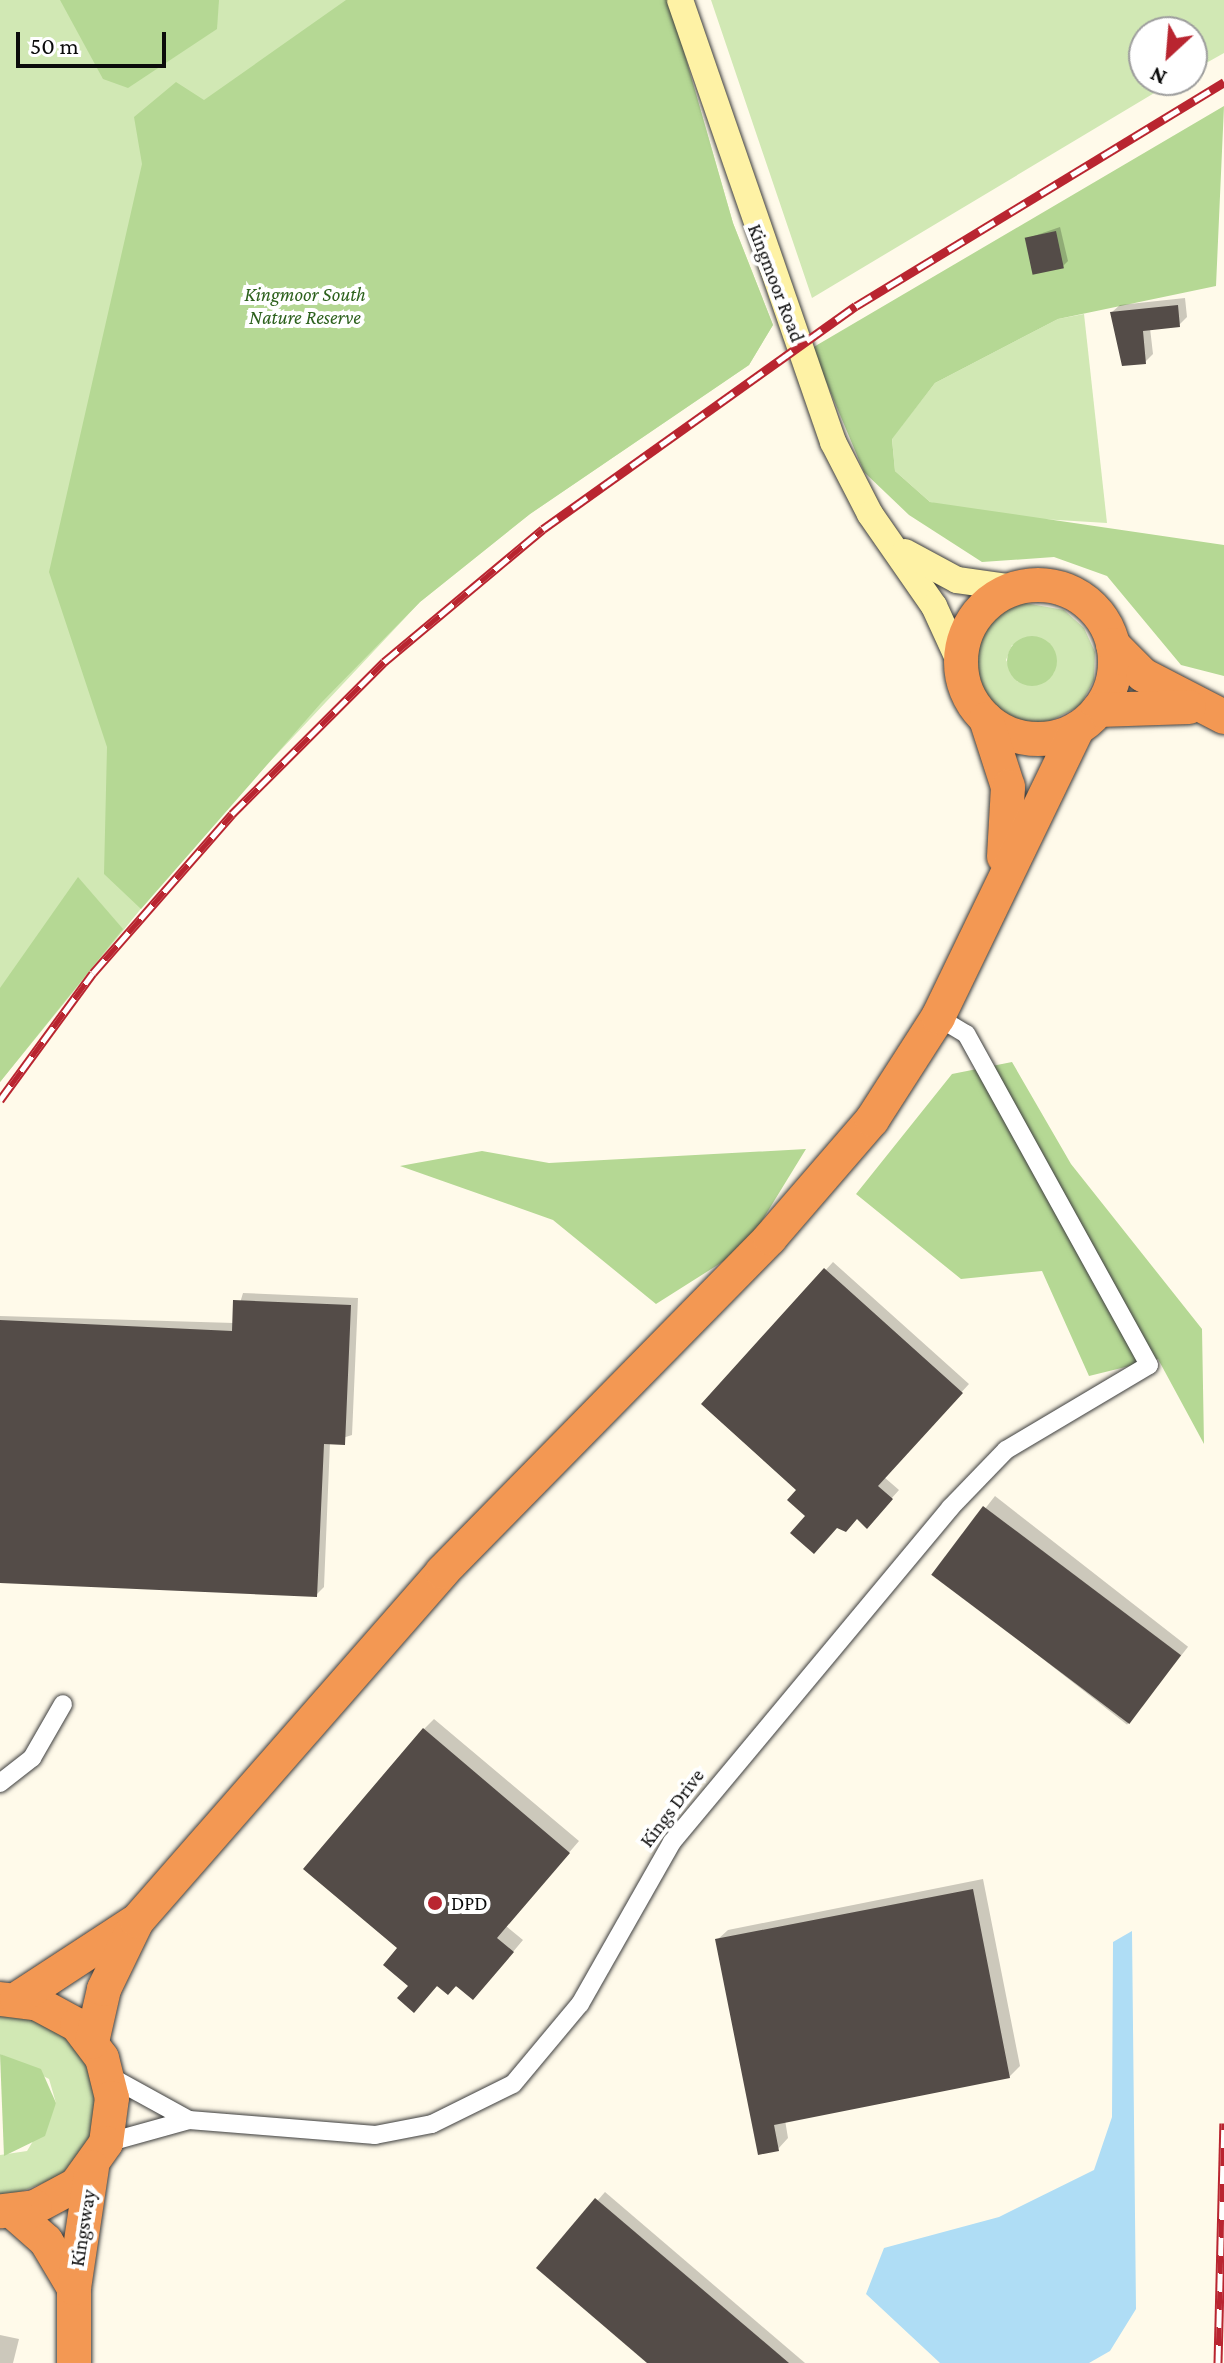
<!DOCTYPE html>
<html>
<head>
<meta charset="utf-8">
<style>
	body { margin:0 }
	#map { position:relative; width:1224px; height:2363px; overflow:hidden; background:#fffaea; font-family:"Crimson Pro",serif }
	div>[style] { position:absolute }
	.green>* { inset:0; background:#d1e8b4 }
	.forest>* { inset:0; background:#b5d894 }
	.round { border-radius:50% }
	.water>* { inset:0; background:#afddf5 }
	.shadow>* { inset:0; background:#0003; transform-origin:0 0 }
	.building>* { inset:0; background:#544c48; transform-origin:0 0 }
	.roads { filter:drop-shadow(0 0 2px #3e3e3e) drop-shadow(0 0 2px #3e3e3e) }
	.street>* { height:18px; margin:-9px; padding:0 9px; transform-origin:9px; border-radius:9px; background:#fff }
	.secondary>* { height:26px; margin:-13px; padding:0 13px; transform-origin:13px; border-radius:13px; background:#fef2a5 }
	.highway>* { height:34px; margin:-17px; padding:0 17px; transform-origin:17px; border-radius:17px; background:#f39853 }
	.highway>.ring { margin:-17px; padding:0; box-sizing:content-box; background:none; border:34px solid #f39853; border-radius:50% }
	.rail>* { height:9px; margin-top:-4.5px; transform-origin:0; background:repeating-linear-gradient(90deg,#fff 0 18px,#b92530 0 36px); box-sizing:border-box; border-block:2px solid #b92530 }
	.dots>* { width:22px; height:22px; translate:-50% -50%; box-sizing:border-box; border:4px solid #fff; border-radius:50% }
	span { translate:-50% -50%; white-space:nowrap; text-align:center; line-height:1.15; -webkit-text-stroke:8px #fff; paint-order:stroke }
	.street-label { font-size:20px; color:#0b0b0b }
	.park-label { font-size:20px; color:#2d611d; font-style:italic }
	.poi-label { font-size:20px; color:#0b0b0b }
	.left { translate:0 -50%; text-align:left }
	.north { position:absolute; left:1128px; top:16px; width:80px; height:80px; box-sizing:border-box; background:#fff; border:2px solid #9d9d9d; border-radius:50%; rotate:206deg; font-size:22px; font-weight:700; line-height:32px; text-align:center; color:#0b0b0b }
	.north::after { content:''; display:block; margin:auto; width:28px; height:36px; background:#b92530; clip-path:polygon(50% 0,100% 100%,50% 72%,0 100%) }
	.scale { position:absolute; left:16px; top:32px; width:150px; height:36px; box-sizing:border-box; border:4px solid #0b0b0b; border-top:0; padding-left:10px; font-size:24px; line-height:28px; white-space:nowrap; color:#0b0b0b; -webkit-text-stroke:6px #fff; paint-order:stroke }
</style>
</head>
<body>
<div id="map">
	<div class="green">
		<div style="clip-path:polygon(0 0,669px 0,733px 223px,773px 325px,749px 365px,530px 514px,420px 602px,200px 836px,0 1082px)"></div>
		<div style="clip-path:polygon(711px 0,1224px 0,1224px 53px,1192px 71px,1192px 32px,1144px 32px,1144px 80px,1176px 80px,812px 298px)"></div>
		<div style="clip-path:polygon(1084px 314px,1107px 523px,977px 515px,930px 502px,895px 471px,892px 438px,935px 383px,1058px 319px)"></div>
		<div style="clip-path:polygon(evenodd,1025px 603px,1064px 610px,1084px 628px,1095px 652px,1094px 680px,1080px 706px,1042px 725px,1001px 716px,981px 697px,972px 671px,981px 632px,999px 612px,1025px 603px,1012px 645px,1056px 656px,1054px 673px,1018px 682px,1006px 660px,1012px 645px)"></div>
		<div style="clip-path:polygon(0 2015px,35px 2019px,63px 2034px,85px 2058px,96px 2088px,91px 2137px,61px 2176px,15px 2194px,0 2194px,0 2155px,27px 2151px,56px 2103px,49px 2079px,0 2054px)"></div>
	</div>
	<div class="forest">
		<div style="clip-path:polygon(60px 0,219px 0,217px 29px,128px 88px,103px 79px)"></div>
		<div style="clip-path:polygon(346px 0,669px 0,733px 223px,773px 325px,749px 365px,530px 514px,420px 602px,321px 703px,141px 909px,104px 874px,107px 747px,49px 572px,142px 164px,134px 117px,176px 82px,204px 100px)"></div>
		<div style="clip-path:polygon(1224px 106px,1216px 286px,1058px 319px,935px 383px,892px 439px,895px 471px,930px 502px,1224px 545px,1224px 676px,1181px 665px,1107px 576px,1054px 557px,982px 562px,909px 515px,864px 472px,812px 348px)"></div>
		<div class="round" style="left:1007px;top:636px;width:50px;height:50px"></div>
		<div style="clip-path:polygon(78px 877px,123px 929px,0 1082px,0 988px)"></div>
		<div style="clip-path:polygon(1012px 1062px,1071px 1164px,1202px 1329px,1204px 1444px,1158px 1359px,1089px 1376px,1042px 1271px,961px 1279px,856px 1194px,952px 1074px)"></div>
		<div style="clip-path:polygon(806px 1149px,746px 1247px,656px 1304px,553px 1220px,400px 1166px,482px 1151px,549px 1163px)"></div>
		<div style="clip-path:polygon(0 2054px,41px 2069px,56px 2103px,45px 2136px,4px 2156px)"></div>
	</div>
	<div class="water">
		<div style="clip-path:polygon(1132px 1931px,1136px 2309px,1110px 2351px,1089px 2363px,940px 2363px,866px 2294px,884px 2248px,999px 2217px,1094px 2170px,1112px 2117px,1113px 1942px)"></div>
	</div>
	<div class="shadow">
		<div style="clip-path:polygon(1060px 227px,1068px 261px,1063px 266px,1028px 238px)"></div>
		<div style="clip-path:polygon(1185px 298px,1187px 317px,1179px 325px,1150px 328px,1153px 354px,1145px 362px,1112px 312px,1120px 305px)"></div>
		<div style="clip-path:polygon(833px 1262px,969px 1384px,884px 1477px,899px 1490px,874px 1518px,808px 1516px,799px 1490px,704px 1404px)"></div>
		<div style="clip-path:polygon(243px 1293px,358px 1298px,352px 1435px,330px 1442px,324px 1587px,316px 1595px,0 1581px,0 1316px,234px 1323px)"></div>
		<div style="left:995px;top:1496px;width:245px;height:99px;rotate:38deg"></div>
		<div style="clip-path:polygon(434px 1719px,579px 1841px,506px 1926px,523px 1940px,483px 1987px,411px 1986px,400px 1948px,424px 1729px)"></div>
		<div style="clip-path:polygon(983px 1879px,1020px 2066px,1009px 2077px,785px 2120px,788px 2138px,778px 2149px,717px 1940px,728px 1930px)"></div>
		<div style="clip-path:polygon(605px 2192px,805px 2363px,650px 2363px,539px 2268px)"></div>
		<div style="clip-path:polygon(0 2335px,19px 2339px,13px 2363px,0 2363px)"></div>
	</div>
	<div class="building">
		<div style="left:1056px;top:231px;width:38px;height:32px;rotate:78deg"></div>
		<div style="clip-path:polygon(1178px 305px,1180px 327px,1143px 331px,1146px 364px,1122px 366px,1110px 312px)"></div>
		<div style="clip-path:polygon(824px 1268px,963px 1393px,878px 1486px,893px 1499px,867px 1529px,857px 1519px,846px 1532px,837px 1528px,814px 1554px,790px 1533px,805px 1516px,787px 1500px,796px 1490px,701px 1404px)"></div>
		<div style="clip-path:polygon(233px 1300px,351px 1305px,345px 1445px,324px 1444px,317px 1597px,0 1583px,0 1320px,232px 1331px)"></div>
		<div style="left:983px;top:1506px;width:248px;height:86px;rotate:37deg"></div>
		<div style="clip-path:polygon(423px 1728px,570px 1853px,497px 1938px,514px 1952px,473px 2000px,456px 1986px,448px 1995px,437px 1986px,414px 2013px,397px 1998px,408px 1986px,383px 1965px,397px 1948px,303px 1869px)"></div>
		<div style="clip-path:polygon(973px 1889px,1010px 2078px,774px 2125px,779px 2151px,758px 2155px,715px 1939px)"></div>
		<div style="clip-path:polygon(595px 2198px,789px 2363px,647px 2363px,536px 2268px)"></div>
	</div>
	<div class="roads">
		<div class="street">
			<div style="left:0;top:1783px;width:41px;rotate:-38deg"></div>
			<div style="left:32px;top:1758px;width:62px;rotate:-60.1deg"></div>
			<div style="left:109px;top:2076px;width:91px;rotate:28.8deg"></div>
			<div style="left:106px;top:2143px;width:86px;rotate:-15.5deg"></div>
			<div style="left:189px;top:2120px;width:187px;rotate:4.6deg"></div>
			<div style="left:375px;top:2135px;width:58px;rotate:-10.9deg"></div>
			<div style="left:432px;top:2124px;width:90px;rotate:-26.3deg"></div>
			<div style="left:513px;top:2084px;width:104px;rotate:-50.1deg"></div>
			<div style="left:580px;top:2004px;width:186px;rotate:-60.4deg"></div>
			<div style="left:672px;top:1842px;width:435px;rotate:-50.2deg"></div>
			<div style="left:950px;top:1508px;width:81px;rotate:-46deg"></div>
			<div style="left:1006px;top:1450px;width:166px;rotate:-30.7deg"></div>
			<div style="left:1149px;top:1365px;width:378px;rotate:-118.9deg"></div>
			<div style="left:966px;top:1034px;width:33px;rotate:-149deg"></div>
		</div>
		<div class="secondary">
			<div style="left:680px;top:0;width:468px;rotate:70.9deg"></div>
			<div style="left:833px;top:442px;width:81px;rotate:62.8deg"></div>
			<div style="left:870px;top:514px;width:112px;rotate:55.2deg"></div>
			<div style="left:934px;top:606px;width:65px;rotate:65.4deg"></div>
			<div style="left:905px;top:552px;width:59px;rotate:28.3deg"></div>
			<div style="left:957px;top:580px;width:59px;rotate:7.9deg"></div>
		</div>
		<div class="highway">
			<div class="ring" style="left:961px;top:585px;width:120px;height:120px"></div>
			<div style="left:1113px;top:645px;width:42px;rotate:45deg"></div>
			<div style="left:1143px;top:675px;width:91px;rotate:27.4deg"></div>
			<div style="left:1098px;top:710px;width:91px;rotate:-1.9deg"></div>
			<div style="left:986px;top:719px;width:71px;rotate:72.1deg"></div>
			<div style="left:1008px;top:787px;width:70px;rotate:93.3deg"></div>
			<div style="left:0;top:1999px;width:38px;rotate:7deg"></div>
			<div style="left:38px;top:2004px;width:44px;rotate:28.3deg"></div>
			<div style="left:77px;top:2025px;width:41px;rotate:52.9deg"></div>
			<div style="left:102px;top:2058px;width:41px;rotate:76deg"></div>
			<div style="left:112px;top:2098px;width:45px;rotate:97.6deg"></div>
			<div style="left:106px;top:2143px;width:52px;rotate:125.5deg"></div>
			<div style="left:76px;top:2185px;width:47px;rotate:151.8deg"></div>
			<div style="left:35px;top:2207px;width:35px;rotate:173deg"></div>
			<div style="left:17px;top:1999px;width:139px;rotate:-33.2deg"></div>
			<div style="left:92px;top:2042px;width:54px;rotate:-77.2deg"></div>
			<div style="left:104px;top:1989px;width:76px;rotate:-64.1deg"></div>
			<div style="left:137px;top:1921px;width:463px;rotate:-48.8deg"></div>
			<div style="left:442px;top:1572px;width:468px;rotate:-45.5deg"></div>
			<div style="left:770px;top:1238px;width:156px;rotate:-49.2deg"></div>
			<div style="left:872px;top:1120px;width:122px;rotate:-57.3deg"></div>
			<div style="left:938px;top:1017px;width:320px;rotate:-64.2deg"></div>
			<div style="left:12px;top:2211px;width:45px;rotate:41.4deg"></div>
			<div style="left:46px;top:2241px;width:55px;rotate:59.2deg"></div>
			<div style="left:74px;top:2363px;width:75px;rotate:-90deg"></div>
			<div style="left:74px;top:2288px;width:122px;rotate:-81.5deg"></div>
		</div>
	</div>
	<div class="rail">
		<div style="left:0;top:1100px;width:157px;rotate:-53.8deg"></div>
		<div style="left:93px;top:973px;width:211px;rotate:-48.8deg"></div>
		<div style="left:232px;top:814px;width:215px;rotate:-45deg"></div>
		<div style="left:384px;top:662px;width:207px;rotate:-39.9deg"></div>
		<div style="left:543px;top:529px;width:384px;rotate:-35.5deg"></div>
		<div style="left:856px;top:306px;width:431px;rotate:-31.3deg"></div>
		<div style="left:1218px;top:2363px;width:240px;rotate:-88.6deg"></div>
	</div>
	<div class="dots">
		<div style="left:435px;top:1903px;background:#b92530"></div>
	</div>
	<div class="street-label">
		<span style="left:776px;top:283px;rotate:69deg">Kingmoor Road</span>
		<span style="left:672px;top:1808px;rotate:-53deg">Kings Drive</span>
		<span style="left:83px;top:2228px;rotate:-81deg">Kingsway</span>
	</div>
	<div class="park-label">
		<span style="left:305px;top:306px">Kingmoor South<br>Nature Reserve</span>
	</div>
	<div class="poi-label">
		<span class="left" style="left:451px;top:1903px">DPD</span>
	</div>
	<div class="north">N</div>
	<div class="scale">50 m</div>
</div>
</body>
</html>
